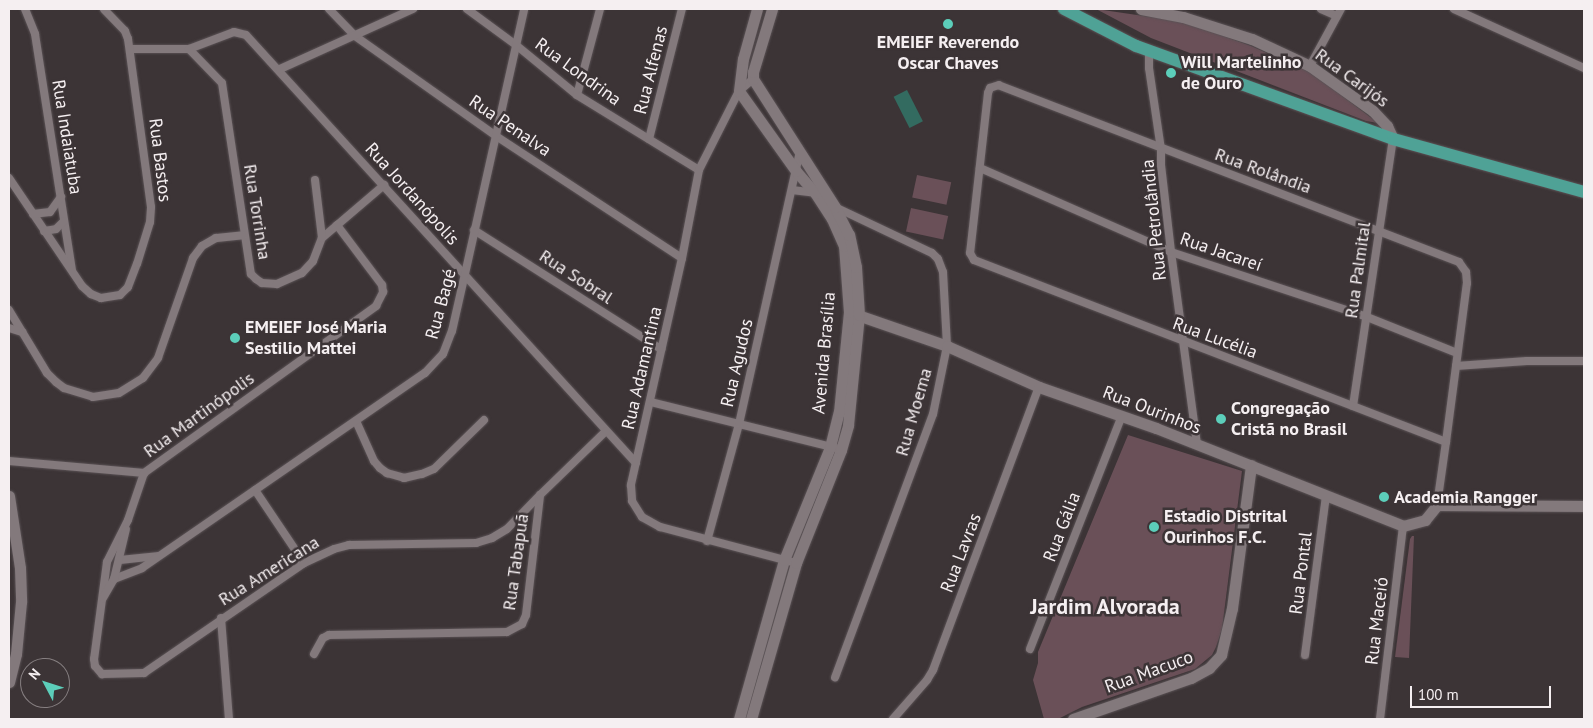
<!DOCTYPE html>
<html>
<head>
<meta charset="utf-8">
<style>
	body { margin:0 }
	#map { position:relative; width:1593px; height:728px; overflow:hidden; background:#3c3436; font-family:"PT Sans",sans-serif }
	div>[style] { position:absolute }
	.green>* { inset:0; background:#6a5058; transform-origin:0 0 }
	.water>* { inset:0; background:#336b60; transform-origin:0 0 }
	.roads { filter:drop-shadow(0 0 1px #5a5255) drop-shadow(0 0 1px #5a5255) }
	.street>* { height:8px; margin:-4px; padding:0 4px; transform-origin:4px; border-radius:4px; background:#83797c }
	.secondary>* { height:11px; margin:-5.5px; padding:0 5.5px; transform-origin:5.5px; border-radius:5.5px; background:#83797c }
	.primary>* { height:12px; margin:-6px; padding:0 6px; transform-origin:6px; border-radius:6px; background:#4fa296 }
	.dots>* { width:14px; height:14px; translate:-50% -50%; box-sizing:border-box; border:2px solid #3c3436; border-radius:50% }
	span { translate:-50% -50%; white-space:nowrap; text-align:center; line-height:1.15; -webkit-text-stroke:5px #3c3436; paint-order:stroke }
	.poi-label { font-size:18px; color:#f5eff1; font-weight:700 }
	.left { translate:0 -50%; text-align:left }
	.street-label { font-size:18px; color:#f5eff1 }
	.district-label { font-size:22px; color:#f5eff1; font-weight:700 }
	.frame { position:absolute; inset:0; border:10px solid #f5eff1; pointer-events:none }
	.north { position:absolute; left:20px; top:658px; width:50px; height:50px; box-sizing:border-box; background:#3c3436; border:1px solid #867f81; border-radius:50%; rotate:310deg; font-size:14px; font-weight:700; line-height:20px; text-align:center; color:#f5eff1 }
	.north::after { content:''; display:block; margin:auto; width:18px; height:22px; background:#5cceba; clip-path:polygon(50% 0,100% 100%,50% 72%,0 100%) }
	.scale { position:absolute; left:1410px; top:686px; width:141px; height:22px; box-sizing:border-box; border:2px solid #f5eff1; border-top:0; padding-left:6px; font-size:15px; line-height:18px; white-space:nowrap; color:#f5eff1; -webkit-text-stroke:4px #3c3436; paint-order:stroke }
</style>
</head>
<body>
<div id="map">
	<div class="green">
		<div style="clip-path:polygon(1096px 9px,1185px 22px,1251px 46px,1312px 73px,1378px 123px,1366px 121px,1151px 38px)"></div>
		<div style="left:917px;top:175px;width:35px;height:23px;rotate:12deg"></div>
		<div style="left:911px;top:208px;width:38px;height:24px;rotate:12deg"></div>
		<div style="clip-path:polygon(1128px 435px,1242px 471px,1222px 629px,1216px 647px,1212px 655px,1195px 669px,1082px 707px,1058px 719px,1044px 719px,1033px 680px,1038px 663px,1038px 652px)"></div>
		<div style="clip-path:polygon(1412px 536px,1414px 536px,1409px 658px,1395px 657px,1410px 539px)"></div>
	</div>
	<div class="water">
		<div style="left:907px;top:90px;width:35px;height:15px;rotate:63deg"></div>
	</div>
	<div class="roads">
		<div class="street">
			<div style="left:25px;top:9px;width:27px;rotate:68deg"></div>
			<div style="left:35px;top:34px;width:238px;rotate:81.1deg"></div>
			<div style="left:329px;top:9px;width:37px;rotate:46deg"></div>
			<div style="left:355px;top:36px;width:173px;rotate:35.3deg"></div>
			<div style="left:496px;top:136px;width:222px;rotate:33.3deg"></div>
			<div style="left:467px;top:9px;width:61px;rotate:36.3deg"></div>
			<div style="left:516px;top:45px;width:79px;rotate:39.3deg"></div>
			<div style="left:577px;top:95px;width:143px;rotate:31.6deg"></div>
			<div style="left:1321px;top:9px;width:17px;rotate:24deg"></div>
			<div style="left:1454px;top:9px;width:143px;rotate:24.4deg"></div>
			<div style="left:130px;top:49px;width:59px"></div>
			<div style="left:189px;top:49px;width:48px;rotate:-20.7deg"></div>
			<div style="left:234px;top:32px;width:12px;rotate:14deg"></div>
			<div style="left:246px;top:35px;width:579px;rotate:47.66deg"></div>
			<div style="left:189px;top:49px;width:47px;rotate:45.9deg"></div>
			<div style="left:222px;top:83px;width:193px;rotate:81.4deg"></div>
			<div style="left:251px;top:274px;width:7px;rotate:45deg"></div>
			<div style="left:256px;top:279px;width:7px;rotate:34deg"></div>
			<div style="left:262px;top:283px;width:15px;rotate:4deg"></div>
			<div style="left:277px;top:284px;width:27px;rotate:-24deg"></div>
			<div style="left:302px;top:273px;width:16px;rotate:-47deg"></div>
			<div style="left:313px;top:261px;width:25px;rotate:-69deg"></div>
			<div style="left:322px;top:238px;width:82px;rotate:-40.5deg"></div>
			<div style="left:1149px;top:51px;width:17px;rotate:90deg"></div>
			<div style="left:1149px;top:68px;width:82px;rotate:81.6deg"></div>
			<div style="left:1161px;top:149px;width:16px;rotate:90deg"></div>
			<div style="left:1161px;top:165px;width:88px;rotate:83.4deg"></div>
			<div style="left:1171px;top:252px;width:195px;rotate:82.3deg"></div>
			<div style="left:1310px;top:66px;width:65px;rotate:-61.5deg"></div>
			<div style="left:280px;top:69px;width:146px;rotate:-24.3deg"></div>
			<div style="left:753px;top:79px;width:18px;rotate:139deg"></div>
			<div style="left:739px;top:91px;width:89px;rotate:116.9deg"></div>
			<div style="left:699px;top:170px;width:90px;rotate:100.9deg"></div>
			<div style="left:682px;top:258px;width:233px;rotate:102.7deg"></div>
			<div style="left:631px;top:485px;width:16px;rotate:86deg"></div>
			<div style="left:632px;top:501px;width:19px;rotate:58deg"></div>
			<div style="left:642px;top:517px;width:21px;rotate:29deg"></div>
			<div style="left:660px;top:527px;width:141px;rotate:14.8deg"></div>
			<div style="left:577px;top:95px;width:89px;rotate:-75deg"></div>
			<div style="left:649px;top:139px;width:134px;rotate:-75.8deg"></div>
			<div style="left:980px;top:168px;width:209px;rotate:23.7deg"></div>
			<div style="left:1171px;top:252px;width:206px;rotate:18.3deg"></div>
			<div style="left:1367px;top:317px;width:97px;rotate:21.8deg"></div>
			<div style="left:9px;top:178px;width:130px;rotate:55.9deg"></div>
			<div style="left:82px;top:286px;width:12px;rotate:42deg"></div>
			<div style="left:91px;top:294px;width:11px;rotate:22deg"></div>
			<div style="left:101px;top:298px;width:19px;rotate:-9deg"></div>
			<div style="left:120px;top:295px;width:11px;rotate:-45deg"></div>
			<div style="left:128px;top:287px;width:25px;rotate:-69deg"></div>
			<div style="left:137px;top:264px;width:44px;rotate:-72.8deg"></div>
			<div style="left:150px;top:222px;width:15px;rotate:-86deg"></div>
			<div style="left:151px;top:207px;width:170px;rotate:-97.8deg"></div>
			<div style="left:128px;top:39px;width:9px;rotate:-111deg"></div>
			<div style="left:125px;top:31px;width:30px;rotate:-134deg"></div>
			<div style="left:315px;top:180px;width:58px;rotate:83.1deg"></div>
			<div style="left:792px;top:190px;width:23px;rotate:7deg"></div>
			<div style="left:835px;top:207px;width:107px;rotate:25.4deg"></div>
			<div style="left:932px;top:253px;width:8px;rotate:45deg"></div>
			<div style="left:938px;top:259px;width:14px;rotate:69deg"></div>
			<div style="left:943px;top:272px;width:74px;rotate:86.9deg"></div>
			<div style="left:947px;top:346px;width:69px;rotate:101.6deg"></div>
			<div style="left:933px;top:414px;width:281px;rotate:110.4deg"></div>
			<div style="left:33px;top:214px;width:17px;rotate:-7deg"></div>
			<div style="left:50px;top:212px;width:19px;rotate:-54deg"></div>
			<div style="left:474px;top:230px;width:222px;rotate:32.5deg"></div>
			<div style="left:44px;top:231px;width:12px;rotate:-9deg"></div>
			<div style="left:56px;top:229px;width:11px;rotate:-45deg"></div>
			<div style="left:9px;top:310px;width:74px;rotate:58.9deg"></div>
			<div style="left:47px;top:373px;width:13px;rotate:45deg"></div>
			<div style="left:56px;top:382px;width:10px;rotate:37deg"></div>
			<div style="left:64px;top:388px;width:30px;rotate:17deg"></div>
			<div style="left:93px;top:397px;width:26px;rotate:-9deg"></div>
			<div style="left:119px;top:393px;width:28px;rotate:-32deg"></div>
			<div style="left:143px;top:378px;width:25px;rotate:-53deg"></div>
			<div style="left:158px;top:358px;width:106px;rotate:-70.7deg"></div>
			<div style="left:193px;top:258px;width:15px;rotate:-53deg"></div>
			<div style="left:202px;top:246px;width:16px;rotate:-30deg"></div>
			<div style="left:216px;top:238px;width:28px;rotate:-6deg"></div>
			<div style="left:9px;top:328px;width:14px;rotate:17deg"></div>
			<div style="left:1456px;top:366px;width:71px;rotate:-4deg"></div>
			<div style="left:1527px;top:361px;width:57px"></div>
			<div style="left:651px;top:402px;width:190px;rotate:14deg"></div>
			<div style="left:1353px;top:406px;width:270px;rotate:-81.5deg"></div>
			<div style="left:356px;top:421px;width:44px;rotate:65.8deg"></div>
			<div style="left:374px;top:461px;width:9px;rotate:49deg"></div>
			<div style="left:380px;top:468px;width:9px;rotate:36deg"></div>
			<div style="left:387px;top:473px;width:18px;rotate:16deg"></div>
			<div style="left:404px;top:478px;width:18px;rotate:-13deg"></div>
			<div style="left:422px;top:474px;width:13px;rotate:-23deg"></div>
			<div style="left:434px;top:469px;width:70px;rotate:-44.4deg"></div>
			<div style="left:9px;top:461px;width:136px;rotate:5.1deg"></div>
			<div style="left:144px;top:473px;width:286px;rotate:-35.7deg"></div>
			<div style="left:376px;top:306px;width:16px;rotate:-63deg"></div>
			<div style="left:383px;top:292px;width:7px;rotate:-98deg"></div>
			<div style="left:382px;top:285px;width:75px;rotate:-126.9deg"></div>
			<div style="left:144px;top:473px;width:50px;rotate:108.8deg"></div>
			<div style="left:128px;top:520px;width:47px;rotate:116.6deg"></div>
			<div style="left:107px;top:562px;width:98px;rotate:97.6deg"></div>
			<div style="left:94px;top:659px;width:7px;rotate:82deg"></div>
			<div style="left:95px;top:666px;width:11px;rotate:49deg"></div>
			<div style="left:102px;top:674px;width:42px;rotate:-1.4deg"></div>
			<div style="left:144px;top:673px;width:194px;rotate:-34.5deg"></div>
			<div style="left:304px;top:563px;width:33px;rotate:-25deg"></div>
			<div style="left:334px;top:549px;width:16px;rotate:-15deg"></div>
			<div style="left:349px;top:545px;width:127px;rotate:-0.9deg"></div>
			<div style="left:476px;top:543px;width:17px;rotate:-17deg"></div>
			<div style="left:492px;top:538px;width:17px;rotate:-31deg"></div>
			<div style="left:507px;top:529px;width:47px;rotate:-45.9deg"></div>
			<div style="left:255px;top:490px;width:88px;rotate:56.1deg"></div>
			<div style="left:1437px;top:505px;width:64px;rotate:-81.9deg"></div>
			<div style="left:1446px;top:442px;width:160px;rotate:-82.5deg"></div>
			<div style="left:1467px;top:283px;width:11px;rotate:-95deg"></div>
			<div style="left:1466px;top:272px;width:12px;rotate:-125deg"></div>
			<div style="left:1459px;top:262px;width:493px;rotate:-159deg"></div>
			<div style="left:999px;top:85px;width:9px;rotate:162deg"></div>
			<div style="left:990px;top:88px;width:5px;rotate:112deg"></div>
			<div style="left:988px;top:93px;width:161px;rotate:96.4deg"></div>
			<div style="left:970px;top:253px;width:8px;rotate:60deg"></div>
			<div style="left:974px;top:260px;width:506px;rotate:21.09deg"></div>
			<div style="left:707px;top:541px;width:121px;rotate:-74.7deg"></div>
			<div style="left:739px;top:424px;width:279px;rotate:-77.4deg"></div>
			<div style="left:120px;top:560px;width:37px;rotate:-6deg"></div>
			<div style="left:114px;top:579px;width:30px;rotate:-21deg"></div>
			<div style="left:142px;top:568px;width:344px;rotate:-34.6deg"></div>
			<div style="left:425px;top:373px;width:26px;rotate:-47deg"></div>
			<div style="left:443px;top:354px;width:25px;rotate:-69deg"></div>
			<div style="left:452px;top:331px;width:58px;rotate:-77.2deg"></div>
			<div style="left:465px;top:274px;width:271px;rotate:-77.4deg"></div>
			<div style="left:103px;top:598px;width:22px;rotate:-60deg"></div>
			<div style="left:114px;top:579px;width:51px;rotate:-76.5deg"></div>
			<div style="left:221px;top:618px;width:101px;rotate:85.5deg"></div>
			<div style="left:1030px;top:649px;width:251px;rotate:-68.5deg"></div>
			<div style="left:314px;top:654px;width:18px;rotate:-61deg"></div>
			<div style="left:323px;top:638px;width:7px;rotate:-27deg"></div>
			<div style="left:329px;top:635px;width:178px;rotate:-1deg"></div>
			<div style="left:507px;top:632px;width:17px;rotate:-28deg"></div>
			<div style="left:522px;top:624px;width:10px;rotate:-66deg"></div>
			<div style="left:526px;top:615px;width:121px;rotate:-83.3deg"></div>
			<div style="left:540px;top:495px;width:91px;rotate:-44.1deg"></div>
			<div style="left:1305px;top:655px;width:161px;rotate:-82.5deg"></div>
			<div style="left:893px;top:719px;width:52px;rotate:-48.9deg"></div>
			<div style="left:927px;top:680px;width:12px;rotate:-59deg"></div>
			<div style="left:933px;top:670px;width:302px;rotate:-69.5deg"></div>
			<div style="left:1380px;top:719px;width:194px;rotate:-83.2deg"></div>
		</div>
		<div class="secondary">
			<div style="left:1141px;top:9px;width:43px;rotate:10.8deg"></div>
			<div style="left:1183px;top:17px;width:72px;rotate:17.7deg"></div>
			<div style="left:1252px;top:39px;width:64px;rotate:25deg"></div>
			<div style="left:1310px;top:66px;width:77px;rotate:35.5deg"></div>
			<div style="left:1373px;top:111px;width:21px;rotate:47deg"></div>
			<div style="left:1387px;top:126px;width:14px;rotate:65deg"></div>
			<div style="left:849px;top:312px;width:104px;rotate:19.1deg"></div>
			<div style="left:947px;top:346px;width:101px;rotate:24deg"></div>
			<div style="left:1039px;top:387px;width:124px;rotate:19.3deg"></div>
			<div style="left:1156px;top:428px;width:266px;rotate:21.6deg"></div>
			<div style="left:1403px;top:526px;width:23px;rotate:-15deg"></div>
			<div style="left:1425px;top:520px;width:19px;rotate:-51deg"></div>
			<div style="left:1437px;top:505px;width:147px;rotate:0.4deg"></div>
			<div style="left:9px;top:496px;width:73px;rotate:81.3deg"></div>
			<div style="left:20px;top:568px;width:34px;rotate:88deg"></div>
			<div style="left:21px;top:602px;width:52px;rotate:95.5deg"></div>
			<div style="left:16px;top:654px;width:29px;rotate:104deg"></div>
			<div style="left:739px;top:719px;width:165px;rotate:-74.2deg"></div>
			<div style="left:784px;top:560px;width:122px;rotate:-67.8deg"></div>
			<div style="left:830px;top:447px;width:36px;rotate:-76deg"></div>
			<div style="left:839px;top:412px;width:100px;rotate:-84.3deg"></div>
			<div style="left:849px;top:312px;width:66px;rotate:-94.3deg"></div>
			<div style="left:844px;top:246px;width:30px;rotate:-114deg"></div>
			<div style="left:832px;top:219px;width:31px;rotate:-123deg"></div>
			<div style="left:815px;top:193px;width:29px;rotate:-131deg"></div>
			<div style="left:796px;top:171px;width:98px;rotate:-125.5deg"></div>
			<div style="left:739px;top:91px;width:32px;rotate:-83deg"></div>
			<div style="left:743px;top:59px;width:52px;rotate:-74.4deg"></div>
			<div style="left:751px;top:719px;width:162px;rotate:-73.9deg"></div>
			<div style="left:796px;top:563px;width:122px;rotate:-68.3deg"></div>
			<div style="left:841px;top:450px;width:26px;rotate:-74deg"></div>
			<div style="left:848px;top:425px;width:111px;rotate:-84.3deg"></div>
			<div style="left:859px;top:315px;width:48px;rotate:-93.6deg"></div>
			<div style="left:856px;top:267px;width:33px;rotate:-102deg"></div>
			<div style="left:849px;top:235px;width:31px;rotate:-117deg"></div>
			<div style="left:835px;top:207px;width:152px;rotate:-122.6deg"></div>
			<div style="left:753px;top:79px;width:7px;rotate:-90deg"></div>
			<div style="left:753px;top:72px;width:66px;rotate:-73.2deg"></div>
			<div style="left:1073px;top:719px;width:125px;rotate:-19.2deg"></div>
			<div style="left:1191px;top:678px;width:21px;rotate:-29deg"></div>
			<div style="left:1209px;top:668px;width:18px;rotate:-47deg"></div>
			<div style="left:1221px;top:655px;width:48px;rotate:-76.8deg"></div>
			<div style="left:1232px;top:608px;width:144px;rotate:-82.4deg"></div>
		</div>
		<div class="primary">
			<div style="left:1064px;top:9px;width:81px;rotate:27.2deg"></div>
			<div style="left:1136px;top:46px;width:273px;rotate:19.9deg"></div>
			<div style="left:1393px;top:139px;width:198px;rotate:15.5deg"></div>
		</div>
	</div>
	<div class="dots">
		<div style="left:948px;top:24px;background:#5cceba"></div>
		<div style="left:1171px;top:73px;background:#5cceba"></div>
		<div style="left:235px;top:338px;background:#5cceba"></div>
		<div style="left:1221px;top:419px;background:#5cceba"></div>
		<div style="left:1384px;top:497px;background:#5cceba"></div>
		<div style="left:1154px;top:527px;background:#5cceba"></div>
	</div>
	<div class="poi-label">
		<span style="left:948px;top:53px">EMEIEF Reverendo<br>Oscar Chaves</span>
		<span class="left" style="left:1181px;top:73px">Will Martelinho<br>de Ouro</span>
		<span class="left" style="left:245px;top:338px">EMEIEF José Maria<br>Sestilio Mattei</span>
		<span class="left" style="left:1231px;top:419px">Congregação<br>Cristã no Brasil</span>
		<span class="left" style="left:1394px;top:497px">Academia Rangger</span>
		<span class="left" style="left:1164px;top:527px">Estadio Distrital<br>Ourinhos F.C.</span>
	</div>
	<div class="street-label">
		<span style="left:651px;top:70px;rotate:-76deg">Rua Alfenas</span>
		<span style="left:578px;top:72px;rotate:36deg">Rua Londrina</span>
		<span style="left:1352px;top:78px;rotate:36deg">Rua Carijós</span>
		<span style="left:510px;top:126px;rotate:34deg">Rua Penalva</span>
		<span style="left:67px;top:137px;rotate:81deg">Rua Indaiatuba</span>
		<span style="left:160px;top:160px;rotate:83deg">Rua Bastos</span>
		<span style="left:1263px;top:171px;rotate:20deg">Rua Rolândia</span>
		<span style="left:412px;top:194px;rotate:48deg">Rua Jordanópolis</span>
		<span style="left:257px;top:212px;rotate:81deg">Rua Torrinha</span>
		<span style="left:1154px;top:220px;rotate:-96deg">Rua Petrolândia</span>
		<span style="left:1221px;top:252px;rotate:19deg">Rua Jacareí</span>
		<span style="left:1358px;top:270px;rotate:-82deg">Rua Palmital</span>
		<span style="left:576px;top:277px;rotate:33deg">Rua Sobral</span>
		<span style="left:441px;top:304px;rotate:-75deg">Rua Bagé</span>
		<span style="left:1215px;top:338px;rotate:20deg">Rua Lucélia</span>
		<span style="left:824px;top:353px;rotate:-85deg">Avenida Brasília</span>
		<span style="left:737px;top:363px;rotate:-77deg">Rua Agudos</span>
		<span style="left:642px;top:368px;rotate:-77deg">Rua Adamantina</span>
		<span style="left:1152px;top:410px;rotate:21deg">Rua Ourinhos</span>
		<span style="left:914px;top:412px;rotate:-74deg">Rua Moema</span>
		<span style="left:199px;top:415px;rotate:-36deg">Rua Martinópolis</span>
		<span style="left:1062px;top:527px;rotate:-69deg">Rua Gália</span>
		<span style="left:961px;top:553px;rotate:-69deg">Rua Lavras</span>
		<span style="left:516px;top:562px;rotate:-82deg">Rua Tabapuã</span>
		<span style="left:269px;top:571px;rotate:-32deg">Rua Americana</span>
		<span style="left:1301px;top:573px;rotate:-83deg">Rua Pontal</span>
		<span style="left:1377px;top:621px;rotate:-83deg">Rua Maceió</span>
		<span style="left:1149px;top:672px;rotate:-20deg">Rua Macuco</span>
	</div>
	<div class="district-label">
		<span style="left:1105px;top:607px">Jardim Alvorada</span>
	</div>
	<div class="frame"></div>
	<div class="north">N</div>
	<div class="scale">100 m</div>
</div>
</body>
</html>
